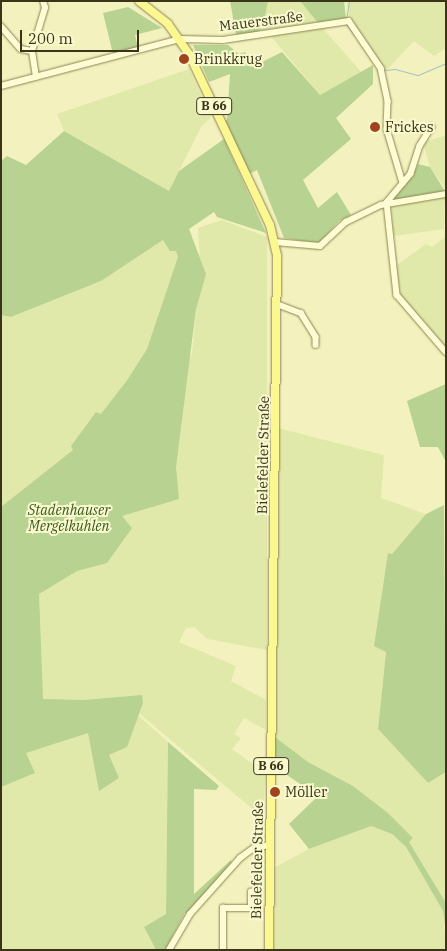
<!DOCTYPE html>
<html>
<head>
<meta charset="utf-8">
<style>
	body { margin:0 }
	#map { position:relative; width:447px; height:951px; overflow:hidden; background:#f3f2be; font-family:"IBM Plex Serif",serif }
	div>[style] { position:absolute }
	.farmland>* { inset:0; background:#e1e9aa }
	.green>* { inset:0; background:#b8d291 }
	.stream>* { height:1px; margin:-0.5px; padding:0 0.5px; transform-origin:0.5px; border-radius:0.5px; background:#a2c4c4 }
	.roads { filter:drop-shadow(0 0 1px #8d8355) drop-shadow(0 0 1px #8d8355) }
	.minor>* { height:5.5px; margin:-2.75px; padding:0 2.75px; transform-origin:2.75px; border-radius:2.75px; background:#fdfcd2 }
	.major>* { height:8px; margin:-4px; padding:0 4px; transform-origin:4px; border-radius:4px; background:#fbf891 }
	.dots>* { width:14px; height:14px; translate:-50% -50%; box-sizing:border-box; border:2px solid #f9f9ce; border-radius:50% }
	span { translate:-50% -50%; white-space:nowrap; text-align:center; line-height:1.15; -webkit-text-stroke:4px #f9f9ce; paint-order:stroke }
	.shield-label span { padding:1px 4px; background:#f9f9ce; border:1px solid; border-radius:4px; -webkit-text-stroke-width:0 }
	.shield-label { font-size:12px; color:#3b341b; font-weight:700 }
	.street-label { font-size:14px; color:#3b341b }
	.poi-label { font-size:14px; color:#3b341b }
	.left { translate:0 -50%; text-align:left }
	.park-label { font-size:14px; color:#3a5a1f; font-style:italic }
	.frame { position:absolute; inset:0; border:2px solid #3b341b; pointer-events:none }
	.scale { position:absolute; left:20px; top:30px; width:119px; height:22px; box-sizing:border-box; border:2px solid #3b341b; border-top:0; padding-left:6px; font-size:15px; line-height:18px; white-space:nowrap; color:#3b341b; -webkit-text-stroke:4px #f9f9ce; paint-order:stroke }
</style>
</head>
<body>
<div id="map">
	<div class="farmland">
		<div style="clip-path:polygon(268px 1px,300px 1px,319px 24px,257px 32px,263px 27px)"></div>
		<div style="clip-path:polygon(347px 1px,446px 1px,446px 48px,434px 56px,414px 41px,384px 73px,379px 60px,349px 20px)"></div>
		<div style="clip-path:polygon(321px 26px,361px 72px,320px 95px,269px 34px)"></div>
		<div style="clip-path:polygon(189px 69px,211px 117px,201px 127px,169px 191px,64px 131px,57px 114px)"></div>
		<div style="clip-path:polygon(446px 135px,446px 190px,430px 167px,423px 143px)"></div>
		<div style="clip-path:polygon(445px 197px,444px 229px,394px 236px,391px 206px)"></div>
		<div style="clip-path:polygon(222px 220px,267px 237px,267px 650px,207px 639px,194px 627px,186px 628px,179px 642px,236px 666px,231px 681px,266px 700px,266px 730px,244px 718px,234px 734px,241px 738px,232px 749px,265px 773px,263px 818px,134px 709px,38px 704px,1px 561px,169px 400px,192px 354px,200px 263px,198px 228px)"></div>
		<div style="clip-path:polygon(446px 236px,446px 348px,401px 296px,394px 267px,426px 244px,432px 247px)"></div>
		<div style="clip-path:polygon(163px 240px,184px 245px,193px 258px,89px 478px,1px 519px,1px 315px,11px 317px,101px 281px)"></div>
		<div style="clip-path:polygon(278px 428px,384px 455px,381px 498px,426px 514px,392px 554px,389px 553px,386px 652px,378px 729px,428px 783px,446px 772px,446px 903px,408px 841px,413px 838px,388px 813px,353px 786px,308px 762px,275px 737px)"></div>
		<div style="clip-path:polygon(138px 715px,168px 742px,166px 914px,144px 927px,156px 950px,1px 950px,1px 733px,4px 729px,29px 776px,34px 773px,24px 749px,93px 730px,109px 755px)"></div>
		<div style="clip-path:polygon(371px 826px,392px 834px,406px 847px,443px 911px,446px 950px,274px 950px,275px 867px,309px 849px)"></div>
	</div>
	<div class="green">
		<div style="clip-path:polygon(230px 1px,268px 1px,263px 27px,257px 32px,236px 35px)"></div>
		<div style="clip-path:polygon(300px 1px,344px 1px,346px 19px,319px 24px)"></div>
		<div style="clip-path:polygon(128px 7px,162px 28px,135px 35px,138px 48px,113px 54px,103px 13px)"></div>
		<div style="clip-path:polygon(193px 45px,228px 45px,239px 54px,245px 52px,252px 67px,282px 52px,320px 95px,373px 65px,373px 84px,336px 118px,351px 139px,303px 180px,318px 208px,337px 192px,351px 215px,339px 221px,321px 241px,315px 243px,284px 238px,257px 170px,249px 174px,224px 121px,227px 120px,230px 74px,209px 82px)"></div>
		<div style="clip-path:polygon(64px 131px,169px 191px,179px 171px,224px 139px,266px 233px,217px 217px,214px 212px,189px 229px,206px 274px,196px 309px,176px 467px,179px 499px,122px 516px,132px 528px,107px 563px,77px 571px,39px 594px,43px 699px,84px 700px,142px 695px,143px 703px,127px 747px,109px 755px,119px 778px,99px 791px,88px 733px,26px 753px,35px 773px,1px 787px,1px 507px,73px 450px,71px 446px,96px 412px,101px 414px,128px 379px,147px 349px,178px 257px,176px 251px,170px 251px,163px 240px,101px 281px,11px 317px,1px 315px,1px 161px,7px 156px,26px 165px)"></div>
		<div style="clip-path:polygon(418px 164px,430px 167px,446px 193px,390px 202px,413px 176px)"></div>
		<div style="clip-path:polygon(446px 384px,446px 462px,438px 447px,420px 447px,407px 401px)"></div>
		<div style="clip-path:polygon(444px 505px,446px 772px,428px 783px,378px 729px,386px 652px,374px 646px,388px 553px,392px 554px,426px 514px)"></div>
		<div style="clip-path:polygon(275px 737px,308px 762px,353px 786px,388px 813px,413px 838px,409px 842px,446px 903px,446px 934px,443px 911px,406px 847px,392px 834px,371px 826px,309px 849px,289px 824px,318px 796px,275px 767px)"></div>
		<div style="clip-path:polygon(168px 742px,219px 786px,216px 790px,194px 789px,194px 894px,231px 860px,232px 864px,190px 913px,185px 913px,165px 950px,156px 950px,144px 927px,166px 914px)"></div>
	</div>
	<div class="stream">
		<div style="left:346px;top:20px;width:19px;rotate:-81deg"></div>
		<div style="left:346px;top:24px;width:23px;rotate:52deg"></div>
		<div style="left:374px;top:62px;width:8px;rotate:60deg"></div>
		<div style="left:385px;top:70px;width:10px;rotate:-6deg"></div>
		<div style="left:395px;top:69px;width:24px;rotate:15deg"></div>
		<div style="left:418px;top:75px;width:30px;rotate:-23deg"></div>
	</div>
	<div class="roads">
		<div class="minor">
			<div style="left:1px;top:26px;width:30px;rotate:49deg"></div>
			<div style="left:21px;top:49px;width:11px;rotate:10deg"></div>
			<div style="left:36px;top:77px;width:26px;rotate:-99deg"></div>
			<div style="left:32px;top:51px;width:45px;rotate:-73.2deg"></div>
			<div style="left:45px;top:8px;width:7px;rotate:-106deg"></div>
			<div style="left:1px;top:86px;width:185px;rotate:-14.7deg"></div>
			<div style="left:180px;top:39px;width:43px;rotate:1.3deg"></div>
			<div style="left:223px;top:40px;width:127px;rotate:-8.6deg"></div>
			<div style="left:349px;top:21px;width:57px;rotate:55.8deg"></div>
			<div style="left:381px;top:68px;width:34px;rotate:78deg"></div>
			<div style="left:388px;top:101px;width:28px;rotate:92deg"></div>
			<div style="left:387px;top:129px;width:56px;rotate:73.5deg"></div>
			<div style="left:432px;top:127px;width:22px;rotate:122deg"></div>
			<div style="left:420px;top:146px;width:29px;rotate:108deg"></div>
			<div style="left:411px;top:174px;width:38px;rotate:130deg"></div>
			<div style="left:387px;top:203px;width:93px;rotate:83.8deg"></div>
			<div style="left:397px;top:295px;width:75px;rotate:49.3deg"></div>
			<div style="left:275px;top:242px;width:45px;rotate:5.1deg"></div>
			<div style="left:320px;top:246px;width:35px;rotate:-43deg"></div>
			<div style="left:346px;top:222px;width:39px;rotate:-26deg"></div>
			<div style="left:381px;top:205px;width:66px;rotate:-9.6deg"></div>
			<div style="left:277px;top:304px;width:26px;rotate:21deg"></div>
			<div style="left:301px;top:313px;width:28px;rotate:58deg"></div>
			<div style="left:316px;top:337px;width:8px;rotate:90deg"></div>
			<div style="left:169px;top:950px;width:42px;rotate:-59.7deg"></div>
			<div style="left:190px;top:914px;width:75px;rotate:-48.2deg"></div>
			<div style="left:240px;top:858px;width:17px;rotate:-36deg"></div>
			<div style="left:254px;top:848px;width:16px;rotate:-11deg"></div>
			<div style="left:223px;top:950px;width:42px;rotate:-90deg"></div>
			<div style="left:223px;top:908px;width:28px"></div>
			<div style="left:251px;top:908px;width:16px;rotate:-90deg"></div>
		</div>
		<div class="major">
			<div style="left:139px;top:1px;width:37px;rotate:38deg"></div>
			<div style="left:168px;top:24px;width:39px;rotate:55deg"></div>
			<div style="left:190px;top:56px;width:187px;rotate:64.7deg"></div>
			<div style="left:270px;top:225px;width:32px;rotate:77deg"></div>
			<div style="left:277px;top:256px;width:694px;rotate:90.66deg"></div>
		</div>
	</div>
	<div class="dots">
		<div style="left:184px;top:59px;background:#a3431e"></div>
		<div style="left:375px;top:127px;background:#a3431e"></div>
		<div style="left:275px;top:792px;background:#a3431e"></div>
	</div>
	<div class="shield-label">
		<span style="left:214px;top:106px">B 66</span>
		<span style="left:271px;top:766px">B 66</span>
	</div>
	<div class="street-label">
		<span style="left:261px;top:21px;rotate:-7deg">Mauerstraße</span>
		<span style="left:263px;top:455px;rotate:-89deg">Bielefelder Straße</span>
		<span style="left:257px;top:860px;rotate:-89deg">Bielefelder Straße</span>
	</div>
	<div class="poi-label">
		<span class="left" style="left:194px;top:59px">Brinkkrug</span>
		<span class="left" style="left:385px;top:127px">Frickes</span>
		<span class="left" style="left:285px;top:792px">Möller</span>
	</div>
	<div class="park-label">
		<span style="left:69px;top:518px">Stadenhauser<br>Mergelkuhlen</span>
	</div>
	<div class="frame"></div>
	<div class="scale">200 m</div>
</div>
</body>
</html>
